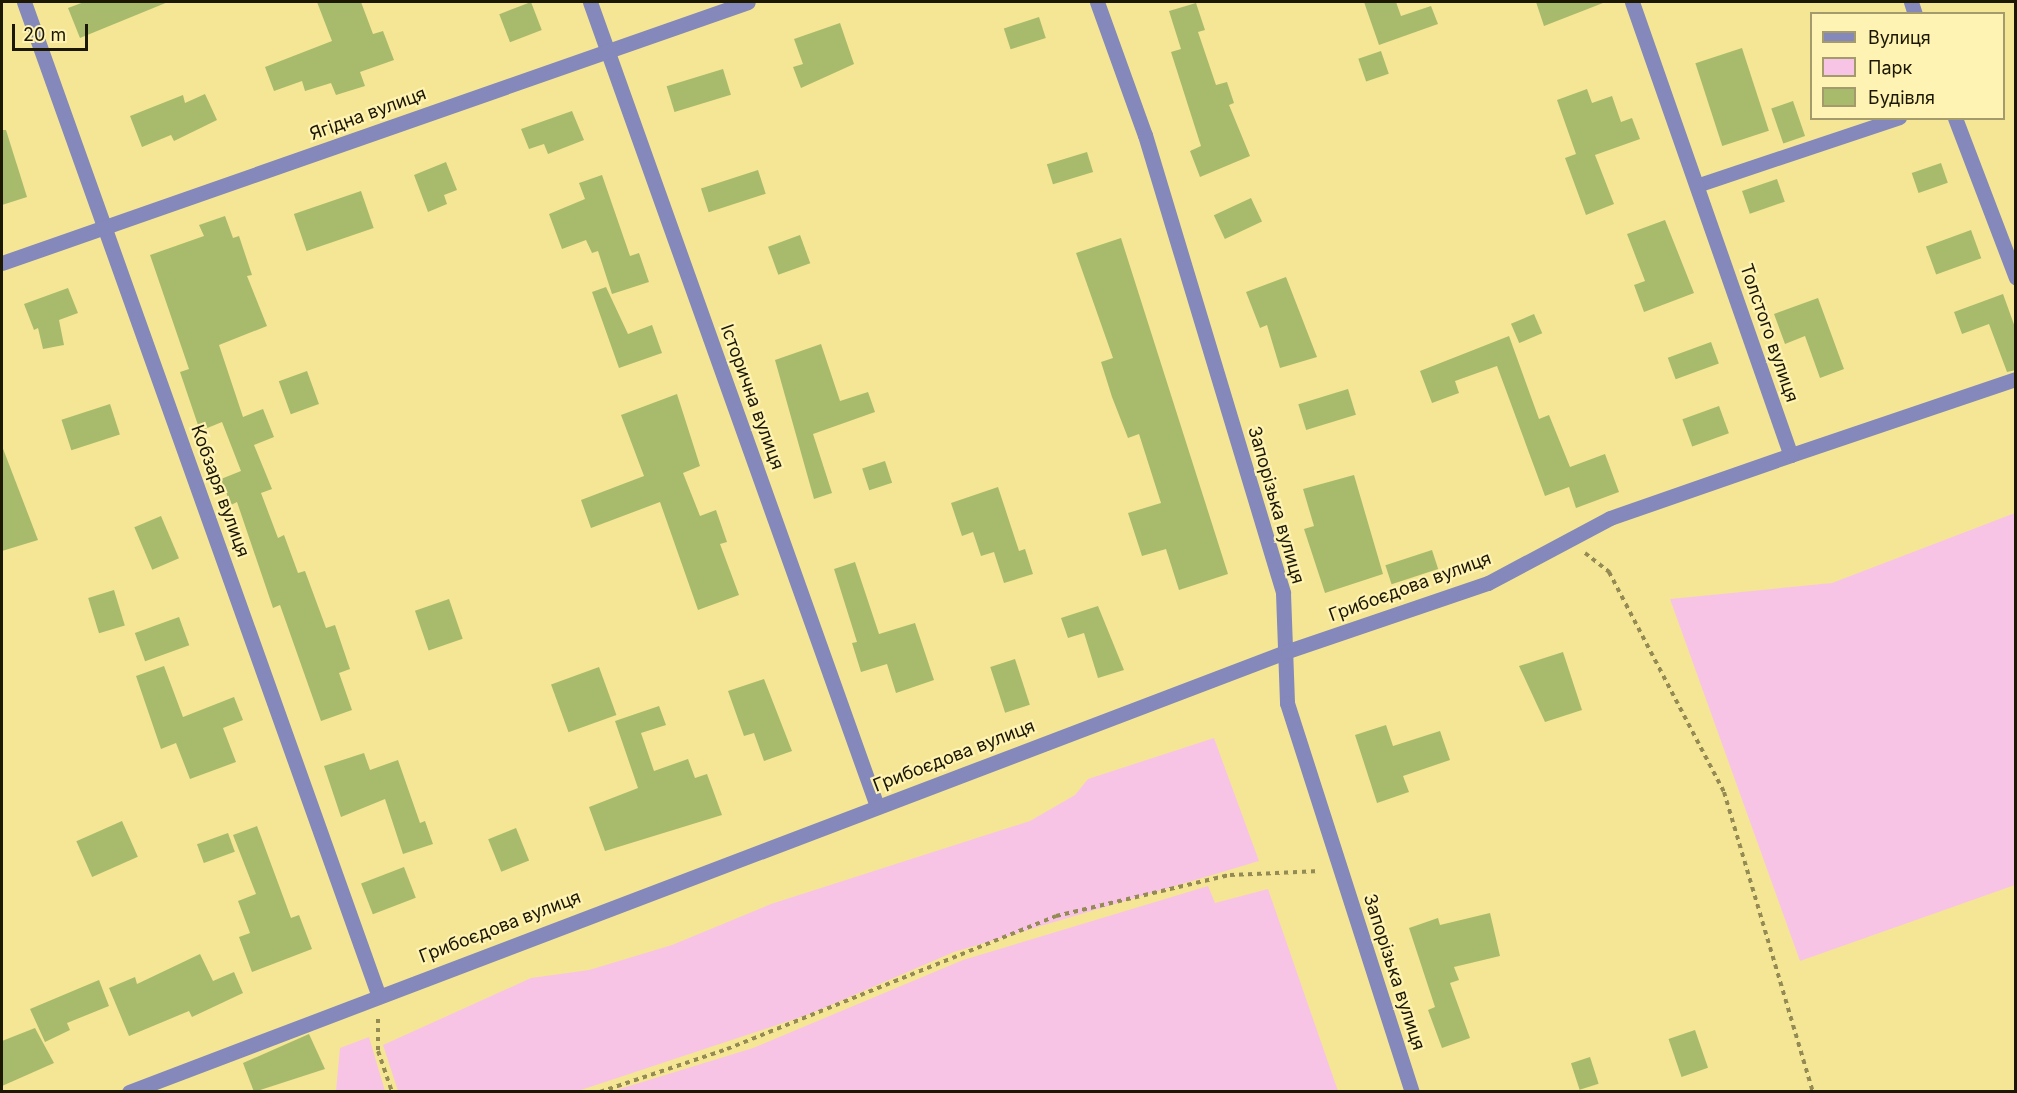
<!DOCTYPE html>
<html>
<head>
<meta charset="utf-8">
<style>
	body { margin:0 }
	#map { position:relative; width:2017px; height:1093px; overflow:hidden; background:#f4e695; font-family:Inter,sans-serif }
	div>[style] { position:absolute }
	.green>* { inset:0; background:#f8c4e6 }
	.building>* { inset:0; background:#a8bb6c; transform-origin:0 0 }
	.path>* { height:4px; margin-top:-2px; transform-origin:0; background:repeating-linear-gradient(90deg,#948b54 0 4.5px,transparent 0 9px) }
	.service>* { height:14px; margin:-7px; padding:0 7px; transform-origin:7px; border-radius:7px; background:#8488ba }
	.minor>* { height:15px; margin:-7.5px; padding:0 7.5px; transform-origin:7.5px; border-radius:7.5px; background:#8488ba }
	span { translate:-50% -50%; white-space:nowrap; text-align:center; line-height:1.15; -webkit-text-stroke:4.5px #fef3b3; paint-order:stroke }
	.street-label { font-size:18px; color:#1b1701 }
	.frame { position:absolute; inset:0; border:3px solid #1b1701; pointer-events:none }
	.legend { position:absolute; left:1810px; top:12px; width:195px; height:108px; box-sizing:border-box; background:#fef3b3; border:2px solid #a39b6c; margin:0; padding:8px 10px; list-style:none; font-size:18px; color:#1b1701 }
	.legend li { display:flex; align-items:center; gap:12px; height:30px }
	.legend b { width:30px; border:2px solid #a39b6c }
	.scale { position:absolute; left:12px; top:24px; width:76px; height:27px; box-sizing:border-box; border:3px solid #1b1701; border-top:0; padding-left:8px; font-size:18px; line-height:21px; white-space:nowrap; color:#1b1701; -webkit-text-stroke:4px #fef3b3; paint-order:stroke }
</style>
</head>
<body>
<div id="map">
	<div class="green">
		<div style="clip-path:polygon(2015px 513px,2015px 885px,1800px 961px,1670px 599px,1832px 583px)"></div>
		<div style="clip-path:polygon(1214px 738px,1259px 861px,954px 952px,810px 1014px,578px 1091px,398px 1091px,383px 1045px,531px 978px,589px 970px,672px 945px,771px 904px,1030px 821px,1075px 795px,1088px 779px)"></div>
		<div style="clip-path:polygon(1208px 886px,1215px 903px,1268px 889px,1338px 1091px,613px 1091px,753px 1048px,963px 960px)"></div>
		<div style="clip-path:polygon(369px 1037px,385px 1091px,336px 1091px,340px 1048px)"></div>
	</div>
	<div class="building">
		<div style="clip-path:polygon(84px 2px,168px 2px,80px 38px,68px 8px)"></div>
		<div style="clip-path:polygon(317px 2px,361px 2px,373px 34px,383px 31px,394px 60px,360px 72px,365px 86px,336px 95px,331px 83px,305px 91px,302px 81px,274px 91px,265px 67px,332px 41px)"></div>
		<div style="left:531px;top:2px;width:30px;height:34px;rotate:69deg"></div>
		<div style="clip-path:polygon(1364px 2px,1396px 2px,1401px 16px,1431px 6px,1438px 24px,1379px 45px)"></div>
		<div style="clip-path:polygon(1536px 2px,1603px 2px,1603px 3px,1544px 26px)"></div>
		<div style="clip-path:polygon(1196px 3px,1205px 30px,1198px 32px,1216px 85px,1227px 82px,1234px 103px,1229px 105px,1250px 156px,1200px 177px,1190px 151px,1201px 146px,1171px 52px,1181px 49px,1169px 11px)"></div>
		<div style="left:1039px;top:17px;width:22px;height:37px;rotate:72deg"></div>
		<div style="clip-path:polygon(840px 23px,854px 64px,801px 88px,793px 67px,803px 64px,794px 39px)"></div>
		<div style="left:1742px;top:48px;width:87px;height:49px;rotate:72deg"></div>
		<div style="left:1381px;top:51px;width:24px;height:24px;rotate:71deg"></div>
		<div style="left:723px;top:69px;width:27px;height:59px;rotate:73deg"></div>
		<div style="clip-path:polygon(1587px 89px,1592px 103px,1612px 96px,1621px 122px,1632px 118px,1640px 139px,1595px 155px,1614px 204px,1586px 215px,1565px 158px,1576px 154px,1557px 100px)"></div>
		<div style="clip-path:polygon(205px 94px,217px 120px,174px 141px,171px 135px,142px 147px,130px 116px,183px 95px,185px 103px)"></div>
		<div style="left:1793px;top:101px;width:37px;height:23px;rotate:71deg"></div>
		<div style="clip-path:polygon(572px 111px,584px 140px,548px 154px,544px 144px,529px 149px,521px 129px)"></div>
		<div style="clip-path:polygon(2px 130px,6px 130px,27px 197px,2px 205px)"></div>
		<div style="left:1087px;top:152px;width:21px;height:42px;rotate:73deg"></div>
		<div style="clip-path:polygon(446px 162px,457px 190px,444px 195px,447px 204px,428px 212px,414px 175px)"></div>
		<div style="left:1941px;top:163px;width:21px;height:31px;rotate:71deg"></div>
		<div style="left:758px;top:170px;width:25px;height:60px;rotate:72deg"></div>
		<div style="clip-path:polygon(602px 175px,630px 256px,639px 253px,649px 282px,612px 294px,598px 251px,592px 253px,586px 240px,562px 249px,549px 214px,585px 199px,579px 183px)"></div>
		<div style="left:1777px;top:179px;width:24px;height:37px;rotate:71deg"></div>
		<div style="left:361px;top:191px;width:39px;height:71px;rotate:71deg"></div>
		<div style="left:1251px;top:198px;width:26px;height:41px;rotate:65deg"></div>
		<div style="clip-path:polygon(225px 216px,233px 238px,239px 236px,252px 275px,247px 276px,267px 326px,219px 345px,243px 417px,263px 409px,274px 437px,254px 445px,272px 489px,261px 493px,278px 538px,284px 535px,298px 573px,305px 571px,326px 628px,335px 625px,350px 669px,339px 673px,352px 710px,321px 721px,280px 605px,273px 608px,237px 502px,231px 505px,221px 479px,241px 471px,222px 422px,200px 431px,180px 372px,189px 369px,150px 255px,204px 236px,199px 225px)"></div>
		<div style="clip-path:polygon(1665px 220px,1694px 293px,1644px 312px,1634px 285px,1645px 281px,1627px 234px)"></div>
		<div style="left:1971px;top:230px;width:30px;height:48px;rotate:70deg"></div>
		<div style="left:800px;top:235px;width:30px;height:34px;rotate:70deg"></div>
		<div style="clip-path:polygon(1121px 238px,1228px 574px,1179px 590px,1166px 549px,1142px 556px,1128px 513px,1161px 503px,1139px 434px,1128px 438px,1112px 397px,1101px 362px,1113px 358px,1076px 253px)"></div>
		<div style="clip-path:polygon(1286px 277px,1317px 357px,1280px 368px,1267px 325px,1260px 328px,1246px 292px)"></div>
		<div style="clip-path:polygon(606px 287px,628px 334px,652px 325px,662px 353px,619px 368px,592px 292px)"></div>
		<div style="clip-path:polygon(68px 288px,78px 313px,59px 320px,64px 345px,43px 349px,38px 328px,34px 330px,24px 304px)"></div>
		<div style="clip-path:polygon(2003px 294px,2016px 330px,2016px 370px,2007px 372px,1989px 324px,1962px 334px,1954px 312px)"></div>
		<div style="clip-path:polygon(1818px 298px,1844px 369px,1820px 378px,1805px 336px,1785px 344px,1774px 314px)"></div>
		<div style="left:1534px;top:314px;width:21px;height:25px;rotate:67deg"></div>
		<div style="clip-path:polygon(1509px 336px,1539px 419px,1549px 415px,1570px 467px,1605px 454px,1619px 492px,1576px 508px,1569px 487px,1545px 496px,1497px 366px,1455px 381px,1459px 393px,1432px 403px,1420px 371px)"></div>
		<div style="left:1711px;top:342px;width:23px;height:46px;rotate:70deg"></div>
		<div style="clip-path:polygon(821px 344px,840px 401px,868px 392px,875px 412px,813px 434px,832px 493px,814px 499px,775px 360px)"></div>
		<div style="left:307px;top:371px;width:35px;height:30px;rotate:70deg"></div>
		<div style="left:1348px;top:389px;width:27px;height:52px;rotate:73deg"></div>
		<div style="clip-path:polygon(677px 394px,700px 466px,683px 473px,700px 516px,716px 510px,727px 542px,720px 544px,739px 595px,698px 610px,660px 502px,591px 528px,581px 500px,644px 476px,621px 415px)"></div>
		<div style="left:110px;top:404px;width:32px;height:51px;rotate:72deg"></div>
		<div style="left:1719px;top:406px;width:29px;height:39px;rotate:70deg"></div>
		<div style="clip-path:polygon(2px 446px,38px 540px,2px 551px)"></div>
		<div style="left:885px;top:461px;width:23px;height:24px;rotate:72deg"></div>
		<div style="clip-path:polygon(1354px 475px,1383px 574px,1325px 593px,1304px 529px,1314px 526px,1303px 489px)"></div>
		<div style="clip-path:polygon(998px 487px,1019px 551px,1025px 549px,1033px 574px,1004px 583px,994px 552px,981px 556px,973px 532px,962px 536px,951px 503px)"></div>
		<div style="left:161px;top:516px;width:46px;height:29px;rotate:67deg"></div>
		<div style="left:1432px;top:550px;width:20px;height:49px;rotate:72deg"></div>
		<div style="clip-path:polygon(855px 562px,879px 634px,915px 623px,934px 680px,896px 693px,887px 664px,861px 672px,852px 643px,857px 642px,834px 569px)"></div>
		<div style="left:114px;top:590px;width:37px;height:27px;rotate:73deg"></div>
		<div style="left:449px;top:599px;width:42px;height:36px;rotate:71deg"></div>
		<div style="clip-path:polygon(1098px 606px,1124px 670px,1098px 678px,1084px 633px,1068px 638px,1061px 618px)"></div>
		<div style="left:179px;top:617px;width:30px;height:47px;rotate:70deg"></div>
		<div style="clip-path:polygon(1563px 652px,1582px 710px,1545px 722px,1519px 666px)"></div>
		<div style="left:1015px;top:659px;width:48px;height:26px;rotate:72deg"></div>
		<div style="clip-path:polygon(164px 666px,183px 717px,234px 697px,243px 720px,223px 728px,236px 762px,190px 779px,176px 743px,161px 749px,136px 676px)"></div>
		<div style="left:599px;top:667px;width:51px;height:51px;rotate:70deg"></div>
		<div style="clip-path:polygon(764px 679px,792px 751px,764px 761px,754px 733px,744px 736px,728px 691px)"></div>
		<div style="clip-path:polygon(659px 706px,666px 725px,641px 733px,654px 771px,688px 759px,695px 778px,707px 774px,722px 815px,605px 851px,589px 807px,638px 788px,615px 721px)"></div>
		<div style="clip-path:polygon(1386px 725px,1393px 746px,1440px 731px,1450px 760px,1403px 776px,1409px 792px,1377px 803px,1355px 735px)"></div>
		<div style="clip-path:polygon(364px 753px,370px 770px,398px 760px,420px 823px,425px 821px,433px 844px,403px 854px,385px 799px,341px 817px,324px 766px)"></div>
		<div style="left:122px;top:821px;width:39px;height:50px;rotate:66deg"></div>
		<div style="clip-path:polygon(257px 826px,291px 918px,299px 915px,312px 949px,252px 972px,239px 937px,250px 933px,238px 901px,256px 894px,233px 835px)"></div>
		<div style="left:516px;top:828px;width:35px;height:30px;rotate:68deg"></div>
		<div style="left:228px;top:833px;width:20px;height:33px;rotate:70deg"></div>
		<div style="left:404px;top:867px;width:33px;height:46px;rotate:69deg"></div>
		<div style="clip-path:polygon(1490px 913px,1500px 956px,1454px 967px,1459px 980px,1450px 983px,1470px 1038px,1442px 1048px,1428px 1010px,1435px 1007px,1409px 928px,1438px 918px,1440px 925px)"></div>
		<div style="clip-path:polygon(200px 954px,213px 981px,234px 972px,243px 993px,192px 1017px,189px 1011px,129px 1036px,109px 988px,135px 977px,137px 984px)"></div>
		<div style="clip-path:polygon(99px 980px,109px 1006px,67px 1023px,70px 1030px,45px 1042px,30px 1009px)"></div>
		<div style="clip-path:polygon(35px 1028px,54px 1063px,2px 1086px,2px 1041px)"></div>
		<div style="left:1695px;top:1030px;width:40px;height:28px;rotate:71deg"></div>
		<div style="clip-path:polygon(309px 1034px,325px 1069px,254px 1092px,243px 1063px)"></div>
		<div style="left:1590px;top:1057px;width:28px;height:20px;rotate:72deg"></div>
	</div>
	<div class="path">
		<div style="left:1585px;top:553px;width:31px;rotate:38deg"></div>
		<div style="left:1609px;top:572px;width:248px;rotate:62.4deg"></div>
		<div style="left:1724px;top:792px;width:313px;rotate:73.5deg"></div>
		<div style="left:378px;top:1019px;width:32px;rotate:90deg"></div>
		<div style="left:378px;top:1051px;width:43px;rotate:71.1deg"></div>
		<div style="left:600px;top:1092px;width:134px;rotate:-18.7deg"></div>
		<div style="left:727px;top:1049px;width:355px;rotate:-22deg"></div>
		<div style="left:1056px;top:916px;width:179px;rotate:-13.3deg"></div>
		<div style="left:1230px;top:875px;width:90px;rotate:-2.5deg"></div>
	</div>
	<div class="service">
		<div style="left:1697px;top:186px;width:214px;rotate:-18.5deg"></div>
	</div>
	<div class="minor">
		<div style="left:24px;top:2px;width:1053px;rotate:70.36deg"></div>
		<div style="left:590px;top:2px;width:854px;rotate:70.36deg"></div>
		<div style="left:1097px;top:2px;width:141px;rotate:70.2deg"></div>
		<div style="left:1145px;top:135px;width:478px;rotate:73.2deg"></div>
		<div style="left:1283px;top:593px;width:110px;rotate:87.9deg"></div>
		<div style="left:1287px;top:703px;width:409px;rotate:72.2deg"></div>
		<div style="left:1632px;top:2px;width:480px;rotate:70.7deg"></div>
		<div style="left:1791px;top:455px;width:237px;rotate:-18.7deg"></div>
		<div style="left:1911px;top:2px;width:13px;rotate:72deg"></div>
		<div style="left:1955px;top:118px;width:171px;rotate:69.1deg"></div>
		<div style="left:2px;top:263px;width:790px;rotate:-19.28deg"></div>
		<div style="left:129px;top:1092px;width:1240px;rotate:-20.83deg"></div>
		<div style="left:1288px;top:651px;width:211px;rotate:-18.8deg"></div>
		<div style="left:1488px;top:583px;width:138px;rotate:-28deg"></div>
		<div style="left:1610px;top:518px;width:192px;rotate:-19.2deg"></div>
	</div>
	<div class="street-label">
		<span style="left:368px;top:114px;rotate:-20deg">Ягідна вулиця</span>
		<span style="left:1769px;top:333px;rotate:71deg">Толстого вулиця</span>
		<span style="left:752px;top:397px;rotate:70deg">Історична вулиця</span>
		<span style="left:220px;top:491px;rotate:70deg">Кобзаря вулиця</span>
		<span style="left:1276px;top:505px;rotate:74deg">Запорізька вулиця</span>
		<span style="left:1410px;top:587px;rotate:-20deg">Грибоєдова вулиця</span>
		<span style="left:954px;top:756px;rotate:-21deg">Грибоєдова вулиця</span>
		<span style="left:500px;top:927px;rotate:-21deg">Грибоєдова вулиця</span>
		<span style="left:1394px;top:972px;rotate:72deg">Запорізька вулиця</span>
	</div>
	<div class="frame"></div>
	<ul class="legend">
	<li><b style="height:8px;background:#8488ba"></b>Вулиця</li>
	<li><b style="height:16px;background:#f8c4e6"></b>Парк</li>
	<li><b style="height:16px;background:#a8bb6c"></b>Будівля</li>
	</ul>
	<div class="scale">20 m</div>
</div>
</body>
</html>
